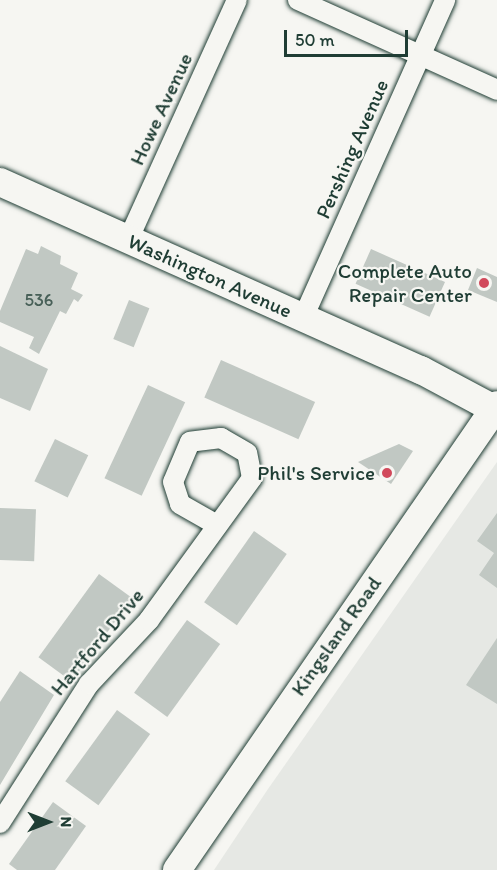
<!DOCTYPE html>
<html>
<head>
<meta charset="utf-8">
<style>
	body { margin:0 }
	#map { position:relative; width:497px; height:870px; overflow:hidden; background:#f6f6f2; font-family:Itim,sans-serif }
	div>[style] { position:absolute }
	.built>* { inset:0; background:#e6e8e4 }
	.building>* { inset:0; background:#c1c8c3; transform-origin:0 0 }
	.roads { filter:drop-shadow(0 0 2px #1f3d34) drop-shadow(0 0 2px #1f3d34) }
	.street>* { height:20px; margin:-10px; padding:0 10px; transform-origin:10px; border-radius:10px; background:#f6f6f2 }
	.secondary>* { height:28px; margin:-14px; padding:0 14px; transform-origin:14px; border-radius:14px; background:#f6f6f2 }
	.dots>* { width:16px; height:16px; translate:-50% -50%; box-sizing:border-box; border:3px solid #f6f6f2; border-radius:50% }
	span { translate:-50% -50%; white-space:nowrap; text-align:center; line-height:1.15; -webkit-text-stroke:4.5px #f6f6f2; paint-order:stroke }
	.number-label { font-size:18px; color:#486058 }
	.number-label span { -webkit-text-stroke-width:0 }
	.street-label { font-size:21px; color:#1f3d34 }
	.poi-label { font-size:21px; color:#1f3d34 }
	.right { translate:-100% -50%; text-align:right }
	.north { position:absolute; left:18px; top:792px; width:60px; height:60px; -webkit-text-stroke:4px #f6f6f2; paint-order:stroke; rotate:90deg; font-size:16px; font-weight:700; line-height:24px; text-align:center; color:#1f3d34 }
	.north::after { content:''; display:block; margin:auto; width:21px; height:27px; background:#1f3d34; clip-path:polygon(50% 0,100% 100%,50% 72%,0 100%) }
	.scale { position:absolute; left:284px; top:30px; width:124px; height:27px; box-sizing:border-box; border:3px solid #1f3d34; border-top:0; padding-left:8px; font-size:18px; line-height:21px; white-space:nowrap; color:#1f3d34; -webkit-text-stroke:4px #f6f6f2; paint-order:stroke }
</style>
</head>
<body>
<div id="map">
	<div class="built">
		<div style="clip-path:polygon(497px 462px,497px 870px,214px 870px,268px 789px)"></div>
	</div>
	<div class="building">
		<div style="clip-path:polygon(41px 246px,61px 256px,60px 264px,78px 273px,71px 289px,83px 295px,78px 302px,74px 299px,66px 314px,60px 311px,39px 354px,29px 348px,34px 337px,0 322px,0 311px,26px 249px,38px 254px)"></div>
		<div style="left:371px;top:249px;width:81px;height:38px;rotate:24deg"></div>
		<div style="clip-path:polygon(477px 268px,497px 277px,497px 302px,468px 290px)"></div>
		<div style="left:129px;top:300px;width:22px;height:42px;rotate:22deg"></div>
		<div style="clip-path:polygon(0 346px,48px 369px,30px 411px,0 398px)"></div>
		<div style="left:221px;top:360px;width:103px;height:41px;rotate:24deg"></div>
		<div style="left:148px;top:385px;width:41px;height:103px;rotate:25deg"></div>
		<div style="left:55px;top:439px;width:37px;height:47px;rotate:26deg"></div>
		<div style="clip-path:polygon(399px 444px,413px 451px,391px 484px,358px 462px)"></div>
		<div style="left:0;top:508px;width:36px;height:52px;rotate:2deg"></div>
		<div style="clip-path:polygon(497px 513px,497px 588px,479px 575px,494px 553px,477px 541px)"></div>
		<div style="left:254px;top:531px;width:40px;height:87px;rotate:35deg"></div>
		<div style="left:99px;top:574px;width:41px;height:103px;rotate:36deg"></div>
		<div style="left:187px;top:620px;width:41px;height:90px;rotate:36deg"></div>
		<div style="clip-path:polygon(497px 638px,497px 704px,466px 685px)"></div>
		<div style="clip-path:polygon(20px 671px,54px 695px,0 785px,0 702px)"></div>
		<div style="left:117px;top:710px;width:41px;height:88px;rotate:36deg"></div>
		<div style="clip-path:polygon(53px 802px,86px 826px,55px 870px,17px 870px,9px 864px)"></div>
	</div>
	<div class="roads">
		<div class="street">
			<div style="left:298px;top:0;width:218px;rotate:24.3deg"></div>
			<div style="left:129px;top:238px;width:261px;rotate:-65.6deg"></div>
			<div style="left:303px;top:318px;width:348px;rotate:-65.9deg"></div>
			<div style="left:0;top:823px;width:165px;rotate:-57.4deg"></div>
			<div style="left:89px;top:684px;width:88px;rotate:-46.8deg"></div>
			<div style="left:149px;top:620px;width:175px;rotate:-54deg"></div>
			<div style="left:252px;top:478px;width:25px;rotate:-101deg"></div>
			<div style="left:247px;top:453px;width:30px;rotate:-150deg"></div>
			<div style="left:221px;top:438px;width:31px;rotate:173deg"></div>
			<div style="left:190px;top:442px;width:43px;rotate:113deg"></div>
			<div style="left:173px;top:482px;width:23px;rotate:72deg"></div>
			<div style="left:180px;top:504px;width:43px;rotate:29.6deg"></div>
		</div>
		<div class="secondary">
			<div style="left:0;top:182px;width:461px;rotate:24.1deg"></div>
			<div style="left:421px;top:370px;width:83px;rotate:28.1deg"></div>
			<div style="left:177px;top:870px;width:564px;rotate:-55.47deg"></div>
		</div>
	</div>
	<div class="dots">
		<div style="left:484px;top:283px;background:#d1495b"></div>
		<div style="left:387px;top:473px;background:#d1495b"></div>
	</div>
	<div class="number-label">
		<span style="left:39px;top:300px">536</span>
	</div>
	<div class="street-label">
		<span style="left:161px;top:109px;rotate:-65deg">Howe Avenue</span>
		<span style="left:352px;top:149px;rotate:-66deg">Pershing Avenue</span>
		<span style="left:210px;top:276px;rotate:24deg">Washington Avenue</span>
		<span style="left:336px;top:636px;rotate:-55deg">Kingsland Road</span>
		<span style="left:97px;top:642px;rotate:-50deg">Hartford Drive</span>
	</div>
	<div class="poi-label">
		<span class="right" style="left:472px;top:283px">Complete Auto<br>Repair Center</span>
		<span class="right" style="left:375px;top:473px">Phil's Service</span>
	</div>
	<div class="north">N</div>
	<div class="scale">50 m</div>
</div>
</body>
</html>
